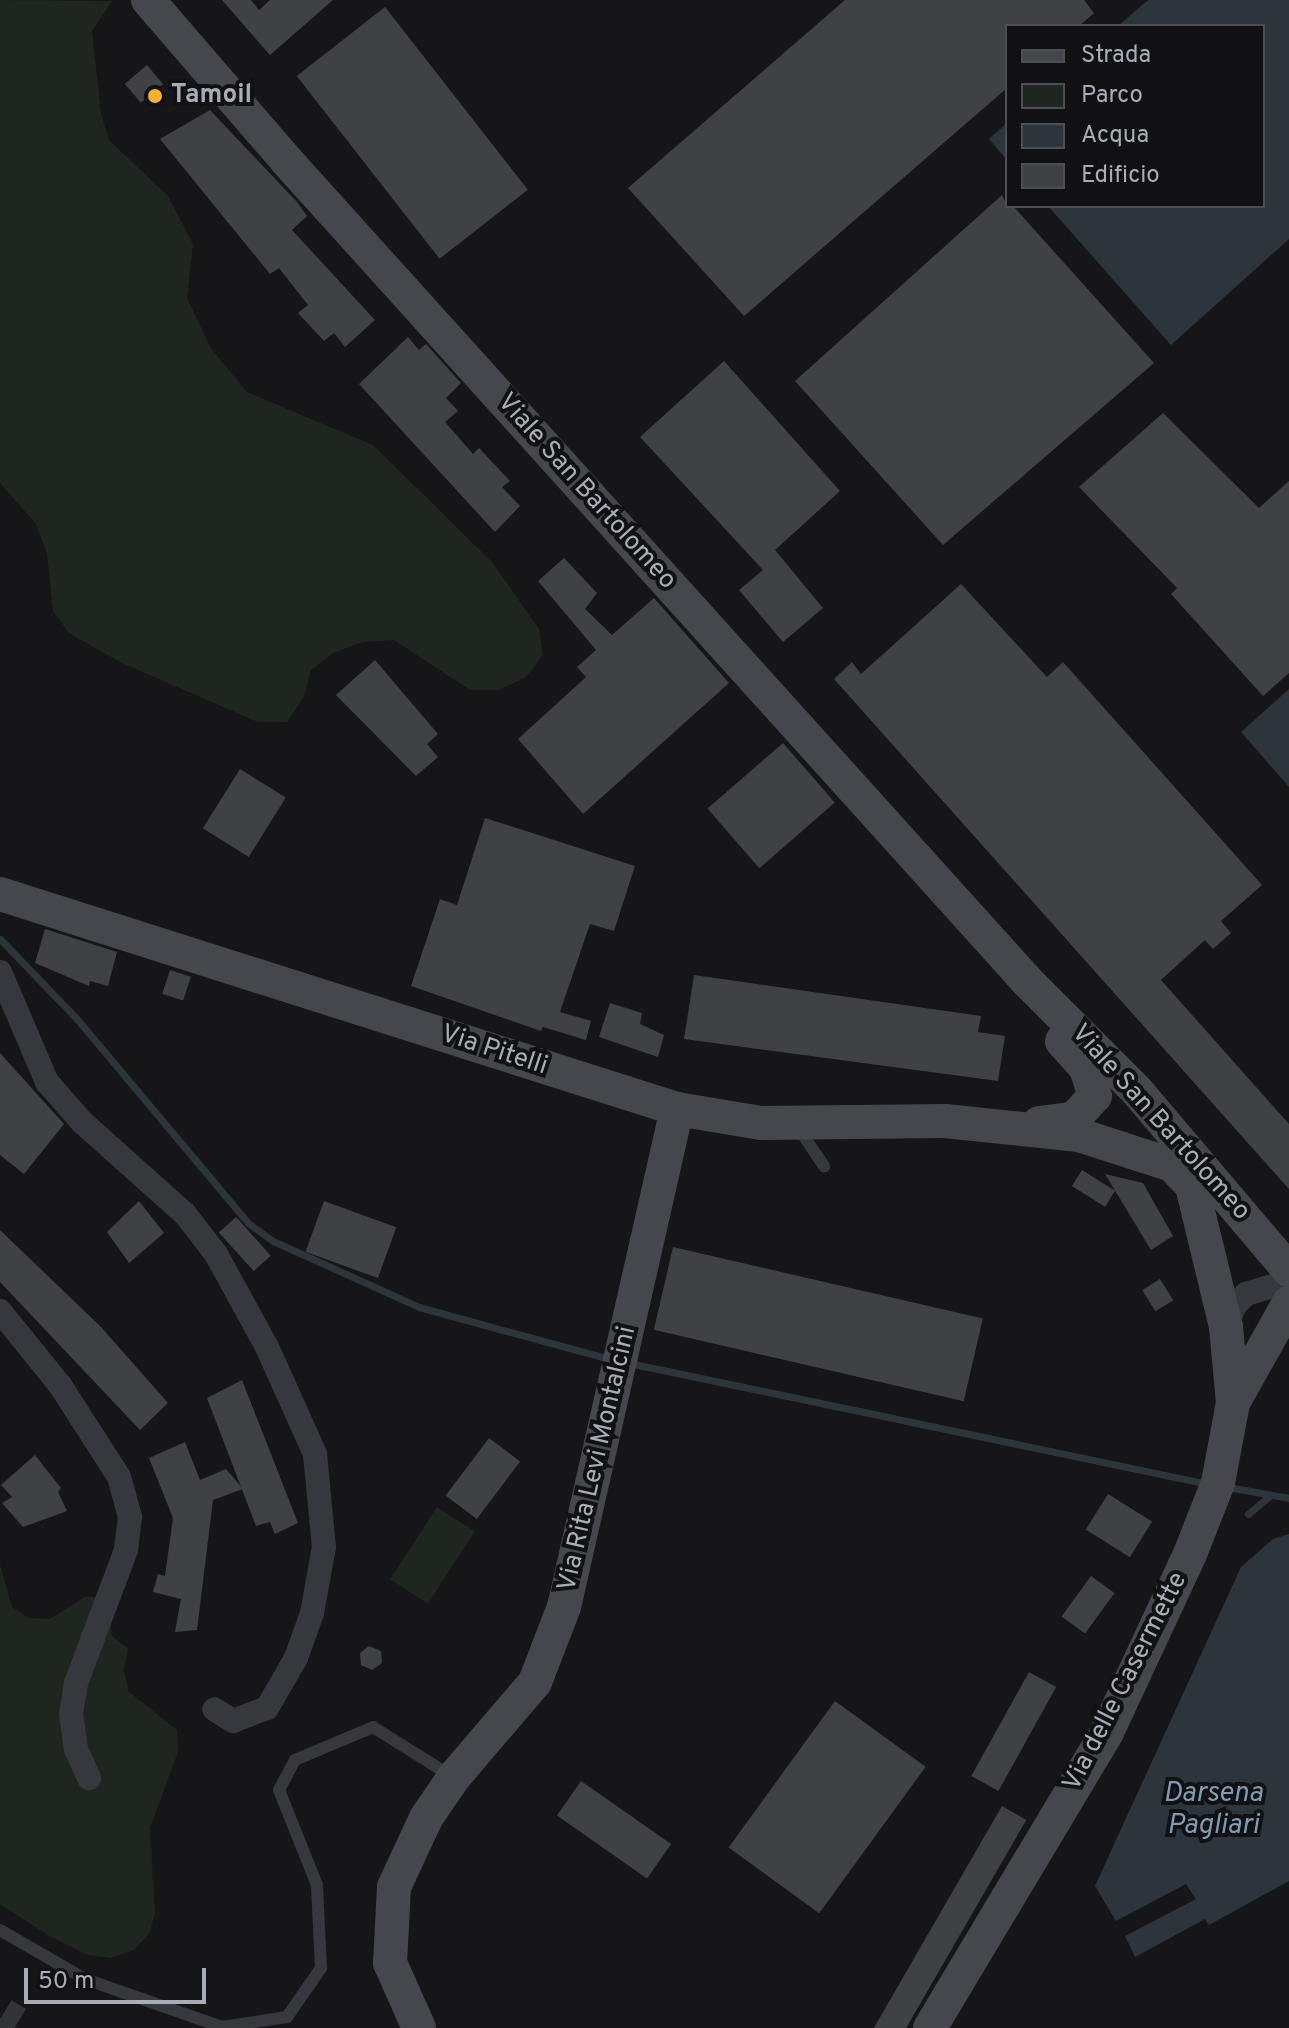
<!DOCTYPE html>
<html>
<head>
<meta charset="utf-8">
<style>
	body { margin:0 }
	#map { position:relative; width:1289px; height:2028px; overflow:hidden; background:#161618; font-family:Overpass,sans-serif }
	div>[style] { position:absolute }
	.green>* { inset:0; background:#1e261f; transform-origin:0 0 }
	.water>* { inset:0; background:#2c353c }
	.stream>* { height:7px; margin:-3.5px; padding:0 3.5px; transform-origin:3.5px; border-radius:3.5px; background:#2c353c }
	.building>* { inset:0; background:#404145; transform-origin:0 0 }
	.highway-tunnel>* { height:44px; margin-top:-22px; transform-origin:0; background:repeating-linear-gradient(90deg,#333438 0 44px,transparent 0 66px) }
	.lane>* { height:12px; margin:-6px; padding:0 6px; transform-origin:6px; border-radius:6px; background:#37383d }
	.street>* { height:24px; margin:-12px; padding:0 12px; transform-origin:12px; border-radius:12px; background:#37383d }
	.secondary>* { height:34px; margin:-17px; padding:0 17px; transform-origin:17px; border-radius:17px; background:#45474d }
	.dots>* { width:22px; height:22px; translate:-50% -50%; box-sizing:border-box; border:4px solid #111113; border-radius:50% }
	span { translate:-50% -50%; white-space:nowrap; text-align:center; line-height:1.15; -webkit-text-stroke:8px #111113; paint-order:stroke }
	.poi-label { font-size:26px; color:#a8adb8; font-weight:700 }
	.left { translate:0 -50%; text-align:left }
	.street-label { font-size:26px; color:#a8adb8 }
	.water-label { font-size:28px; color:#7f9bb3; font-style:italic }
	.legend { position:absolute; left:1005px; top:24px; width:260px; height:184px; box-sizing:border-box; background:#111113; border:2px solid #4d4f55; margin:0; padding:10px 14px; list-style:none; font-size:24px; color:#a8adb8 }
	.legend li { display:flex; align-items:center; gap:16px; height:40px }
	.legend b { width:40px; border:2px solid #4d4f55 }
	.scale { position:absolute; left:24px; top:1968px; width:182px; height:36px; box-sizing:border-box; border:4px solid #a8adb8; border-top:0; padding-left:10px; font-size:24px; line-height:28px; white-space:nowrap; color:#a8adb8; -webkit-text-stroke:6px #111113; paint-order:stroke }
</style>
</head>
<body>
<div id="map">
	<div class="green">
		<div style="clip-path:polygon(0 0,112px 1px,92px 31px,101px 114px,109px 140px,168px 196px,193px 244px,187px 298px,212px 350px,247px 392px,373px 445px,492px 562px,539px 629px,543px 655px,526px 677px,499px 690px,470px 690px,394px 640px,363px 642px,333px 653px,311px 670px,304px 697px,287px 722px,258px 722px,122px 663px,69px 633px,53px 611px,47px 553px,36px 524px,0 483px)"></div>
		<div style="left:437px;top:1507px;width:45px;height:86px;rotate:33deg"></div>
		<div style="clip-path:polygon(0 1565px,12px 1607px,29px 1618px,50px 1619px,85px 1597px,106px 1597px,112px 1636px,128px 1649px,124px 1670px,129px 1692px,177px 1730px,178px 1752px,150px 1828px,155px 1914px,149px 1934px,134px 1950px,111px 1958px,88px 1955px,48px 1935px,0 1904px)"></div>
	</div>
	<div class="water">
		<div style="clip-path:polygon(1148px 0,1289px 0,1289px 239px,1171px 345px,1048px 206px,1263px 206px,1263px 26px,1118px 26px)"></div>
		<div style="clip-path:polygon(1007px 123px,1007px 160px,989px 139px)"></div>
		<div style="clip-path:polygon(1289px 689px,1289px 787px,1241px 732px)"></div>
		<div style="clip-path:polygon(1289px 1534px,1289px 1881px,1209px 1925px,1205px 1919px,1135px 1957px,1125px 1936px,1196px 1899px,1186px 1884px,1116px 1921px,1095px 1886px,1241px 1567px,1273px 1539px)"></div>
	</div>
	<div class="stream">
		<div style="left:0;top:939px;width:111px;rotate:46.1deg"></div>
		<div style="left:77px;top:1019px;width:266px;rotate:50deg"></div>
		<div style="left:248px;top:1223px;width:31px;rotate:36deg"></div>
		<div style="left:273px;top:1241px;width:160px;rotate:24.3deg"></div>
		<div style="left:419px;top:1307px;width:197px;rotate:15.3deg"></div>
		<div style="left:629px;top:1363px;width:592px;rotate:11.8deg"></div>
		<div style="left:1228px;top:1487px;width:62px;rotate:10.2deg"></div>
		<div style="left:1248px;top:1514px;width:30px;rotate:-40deg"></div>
	</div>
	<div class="building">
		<div style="clip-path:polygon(222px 0,251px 0,259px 10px,270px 0,333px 0,270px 55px)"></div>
		<div style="clip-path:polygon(845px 0,1084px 0,1094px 13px,1079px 26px,1007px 26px,1007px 88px,744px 316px,628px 188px)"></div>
		<div style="left:385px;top:7px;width:232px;height:112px;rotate:52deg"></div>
		<div style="left:147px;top:65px;width:25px;height:29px;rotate:50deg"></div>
		<div style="clip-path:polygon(210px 110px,297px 202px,307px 216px,292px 230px,375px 320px,345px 347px,334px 333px,324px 341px,298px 313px,308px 305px,279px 268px,270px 274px,160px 139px)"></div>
		<div style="clip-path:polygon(1002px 195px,1007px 206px,1013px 206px,1154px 363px,943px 545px,795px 381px)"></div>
		<div style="clip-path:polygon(408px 337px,419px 350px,426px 344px,461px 383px,446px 398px,458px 411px,445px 422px,473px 454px,479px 448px,510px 481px,502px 487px,520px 506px,495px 532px,359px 384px)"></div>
		<div style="clip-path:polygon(724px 361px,840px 491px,775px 550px,823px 608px,783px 642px,739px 590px,763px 570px,640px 437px)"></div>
		<div style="clip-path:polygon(1163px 413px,1259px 508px,1289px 481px,1289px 673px,1263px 696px,1171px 594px,1177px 588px,1079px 487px)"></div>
		<div style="clip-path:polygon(564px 558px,597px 593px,585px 609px,612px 635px,654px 598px,729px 683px,583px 814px,518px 739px,586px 677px,577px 667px,596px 650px,538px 581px)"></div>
		<div style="clip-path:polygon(961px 584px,1047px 677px,1063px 662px,1262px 885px,1221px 921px,1231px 933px,1213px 949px,1205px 940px,1161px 980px,1289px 1124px,1289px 1189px,834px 679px,852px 662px,861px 674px)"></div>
		<div style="clip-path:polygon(375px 660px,438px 734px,427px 744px,438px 757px,416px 776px,336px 695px)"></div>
		<div style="left:783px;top:743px;width:79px;height:100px;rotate:49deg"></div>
		<div style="left:240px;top:769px;width:54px;height:70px;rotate:32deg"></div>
		<div style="clip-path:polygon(485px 818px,635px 866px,614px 931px,590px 924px,560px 1012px,591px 1021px,586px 1040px,543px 1027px,541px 1031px,411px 986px,440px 899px,457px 905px)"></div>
		<div style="clip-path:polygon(45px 929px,117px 952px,108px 986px,90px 981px,89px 986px,35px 963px)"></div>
		<div style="left:170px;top:970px;width:22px;height:25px;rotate:18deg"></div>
		<div style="clip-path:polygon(694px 975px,981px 1016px,978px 1032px,1005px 1036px,998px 1081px,684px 1039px)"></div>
		<div style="clip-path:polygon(610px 1003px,642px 1013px,640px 1024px,664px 1035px,658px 1057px,599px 1037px)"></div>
		<div style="clip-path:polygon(0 1053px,64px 1124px,24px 1174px,0 1155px)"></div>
		<div style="left:1082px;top:1170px;width:39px;height:19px;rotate:32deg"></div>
		<div style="clip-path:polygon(1105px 1174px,1143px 1183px,1173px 1236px,1151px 1250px)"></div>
		<div style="clip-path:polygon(139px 1201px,164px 1233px,129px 1263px,107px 1232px)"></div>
		<div style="left:324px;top:1201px;width:77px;height:54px;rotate:20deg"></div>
		<div style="left:236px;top:1217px;width:52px;height:23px;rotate:48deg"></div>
		<div style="clip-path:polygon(0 1230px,101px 1327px,168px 1403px,140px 1430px,0 1282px)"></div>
		<div style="left:673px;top:1247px;width:318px;height:85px;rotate:13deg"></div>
		<div style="left:1160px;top:1279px;width:25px;height:21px;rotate:58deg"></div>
		<div style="clip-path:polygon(242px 1380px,298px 1523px,275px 1534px,270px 1522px,256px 1526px,207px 1398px)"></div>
		<div style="left:489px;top:1438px;width:39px;height:72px;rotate:37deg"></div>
		<div style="clip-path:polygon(185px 1442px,200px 1480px,226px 1469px,243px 1489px,213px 1500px,197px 1630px,175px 1632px,181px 1599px,153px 1592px,158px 1574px,165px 1576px,173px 1518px,149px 1458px)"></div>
		<div style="clip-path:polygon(35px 1455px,61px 1488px,58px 1492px,67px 1511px,23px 1527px,2px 1503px,12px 1497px,1px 1485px)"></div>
		<div style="left:1108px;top:1494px;width:52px;height:42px;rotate:32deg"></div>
		<div style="left:1091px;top:1576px;width:29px;height:50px;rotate:36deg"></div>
		<div style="clip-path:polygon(369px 1646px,381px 1651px,382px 1663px,372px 1670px,361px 1665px,360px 1653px)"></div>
		<div style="left:1029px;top:1672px;width:31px;height:119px;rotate:29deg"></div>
		<div style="left:835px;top:1701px;width:112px;height:181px;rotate:36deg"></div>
		<div style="left:581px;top:1781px;width:110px;height:42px;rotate:35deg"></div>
		<div style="left:1002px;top:1806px;width:28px;height:257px;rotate:30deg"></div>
	</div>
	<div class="highway-tunnel">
		<div style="left:0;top:2019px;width:17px;rotate:31deg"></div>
	</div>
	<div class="lane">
		<div style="left:799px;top:1129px;width:45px;rotate:56deg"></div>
		<div style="left:0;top:1930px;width:98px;rotate:30deg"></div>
		<div style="left:85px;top:1979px;width:145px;rotate:19.3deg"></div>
		<div style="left:222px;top:2027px;width:66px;rotate:-8.7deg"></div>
		<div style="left:287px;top:2017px;width:60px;rotate:-55.2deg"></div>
		<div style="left:321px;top:1968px;width:83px;rotate:-92.8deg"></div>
		<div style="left:317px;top:1885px;width:102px;rotate:-111.8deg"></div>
		<div style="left:279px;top:1790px;width:34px;rotate:-62deg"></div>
		<div style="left:295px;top:1760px;width:85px;rotate:-22.9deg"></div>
		<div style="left:373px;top:1727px;width:92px;rotate:32.1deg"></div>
	</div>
	<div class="street">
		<div style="left:0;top:972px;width:120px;rotate:66.9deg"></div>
		<div style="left:47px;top:1082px;width:53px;rotate:48.8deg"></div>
		<div style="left:82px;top:1122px;width:138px;rotate:41.8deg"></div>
		<div style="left:185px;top:1214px;width:51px;rotate:52.2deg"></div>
		<div style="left:216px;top:1254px;width:106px;rotate:61.3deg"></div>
		<div style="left:267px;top:1347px;width:117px;rotate:65.8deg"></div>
		<div style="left:315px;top:1454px;width:93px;rotate:84.5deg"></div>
		<div style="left:324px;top:1547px;width:67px;rotate:100.3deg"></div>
		<div style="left:312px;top:1613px;width:48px;rotate:109.6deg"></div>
		<div style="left:296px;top:1658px;width:58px;rotate:120.1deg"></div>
		<div style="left:267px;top:1708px;width:36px;rotate:159deg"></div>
		<div style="left:233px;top:1721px;width:22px;rotate:-148deg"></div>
		<div style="left:0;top:1311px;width:95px;rotate:51deg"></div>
		<div style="left:60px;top:1385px;width:109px;rotate:57.3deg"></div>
		<div style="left:119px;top:1477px;width:41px;rotate:74.6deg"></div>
		<div style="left:130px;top:1517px;width:33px;rotate:97deg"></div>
		<div style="left:126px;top:1550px;width:142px;rotate:110.6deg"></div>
		<div style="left:76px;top:1683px;width:31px;rotate:99deg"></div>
		<div style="left:71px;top:1714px;width:35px;rotate:82deg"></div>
		<div style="left:76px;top:1749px;width:32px;rotate:66deg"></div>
		<div style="left:1226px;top:1327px;width:24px;rotate:-68deg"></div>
		<div style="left:1235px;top:1305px;width:16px;rotate:-45deg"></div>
		<div style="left:1246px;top:1294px;width:45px;rotate:-16.8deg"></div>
	</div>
	<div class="secondary">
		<div style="left:148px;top:0;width:211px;rotate:49.2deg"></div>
		<div style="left:286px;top:160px;width:1106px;rotate:47.93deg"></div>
		<div style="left:1027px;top:981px;width:156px;rotate:45deg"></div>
		<div style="left:1137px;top:1091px;width:235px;rotate:49.7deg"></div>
		<div style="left:0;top:894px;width:710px;rotate:17.62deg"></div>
		<div style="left:677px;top:1109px;width:85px;rotate:9.5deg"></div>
		<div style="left:761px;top:1123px;width:184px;rotate:-0.6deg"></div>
		<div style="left:945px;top:1121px;width:135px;rotate:6deg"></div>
		<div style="left:1079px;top:1135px;width:98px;rotate:17.9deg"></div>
		<div style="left:1172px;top:1165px;width:29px;rotate:46deg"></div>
		<div style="left:1192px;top:1186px;width:145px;rotate:76.4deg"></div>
		<div style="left:1226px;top:1327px;width:76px;rotate:84.7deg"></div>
		<div style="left:1039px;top:1123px;width:35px;rotate:-7deg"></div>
		<div style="left:1074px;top:1119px;width:31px;rotate:-48deg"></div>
		<div style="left:1095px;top:1096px;width:29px;rotate:-108deg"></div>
		<div style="left:1086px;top:1068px;width:36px;rotate:-132deg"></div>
		<div style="left:419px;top:2028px;width:71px;rotate:-114deg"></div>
		<div style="left:390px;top:1963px;width:76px;rotate:-87deg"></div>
		<div style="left:394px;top:1887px;width:76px;rotate:-65.1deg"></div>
		<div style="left:426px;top:1818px;width:50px;rotate:-55.7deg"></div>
		<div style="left:454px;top:1777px;width:125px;rotate:-49.5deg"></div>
		<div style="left:535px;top:1682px;width:80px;rotate:-68.9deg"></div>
		<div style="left:564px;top:1607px;width:511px;rotate:-77.22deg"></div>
		<div style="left:930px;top:2028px;width:345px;rotate:-59.1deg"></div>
		<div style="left:1107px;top:1732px;width:196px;rotate:-65deg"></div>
		<div style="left:1190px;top:1554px;width:76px;rotate:-68.5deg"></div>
		<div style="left:1218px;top:1483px;width:81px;rotate:-79.4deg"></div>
		<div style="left:1233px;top:1403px;width:115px;rotate:-60.8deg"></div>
	</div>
	<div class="dots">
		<div style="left:155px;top:96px;background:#f2b134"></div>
	</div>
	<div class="poi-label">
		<span class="left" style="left:171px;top:96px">Tamoil</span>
	</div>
	<div class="street-label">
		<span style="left:586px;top:492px;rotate:48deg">Viale San Bartolomeo</span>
		<span style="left:494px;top:1051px;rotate:18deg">Via Pitelli</span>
		<span style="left:1160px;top:1123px;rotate:48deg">Viale San Bartolomeo</span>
		<span style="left:598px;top:1459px;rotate:-77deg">Via Rita Levi Montalcini</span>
		<span style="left:1126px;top:1682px;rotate:-63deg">Via delle Casermette</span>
	</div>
	<div class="water-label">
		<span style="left:1213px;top:1810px">Darsena<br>Pagliari</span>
	</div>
	<ul class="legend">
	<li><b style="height:10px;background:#45474d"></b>Strada</li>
	<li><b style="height:22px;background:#1e261f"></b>Parco</li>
	<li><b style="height:22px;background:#2c353c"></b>Acqua</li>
	<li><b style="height:22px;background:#404145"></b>Edificio</li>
	</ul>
	<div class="scale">50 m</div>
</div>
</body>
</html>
